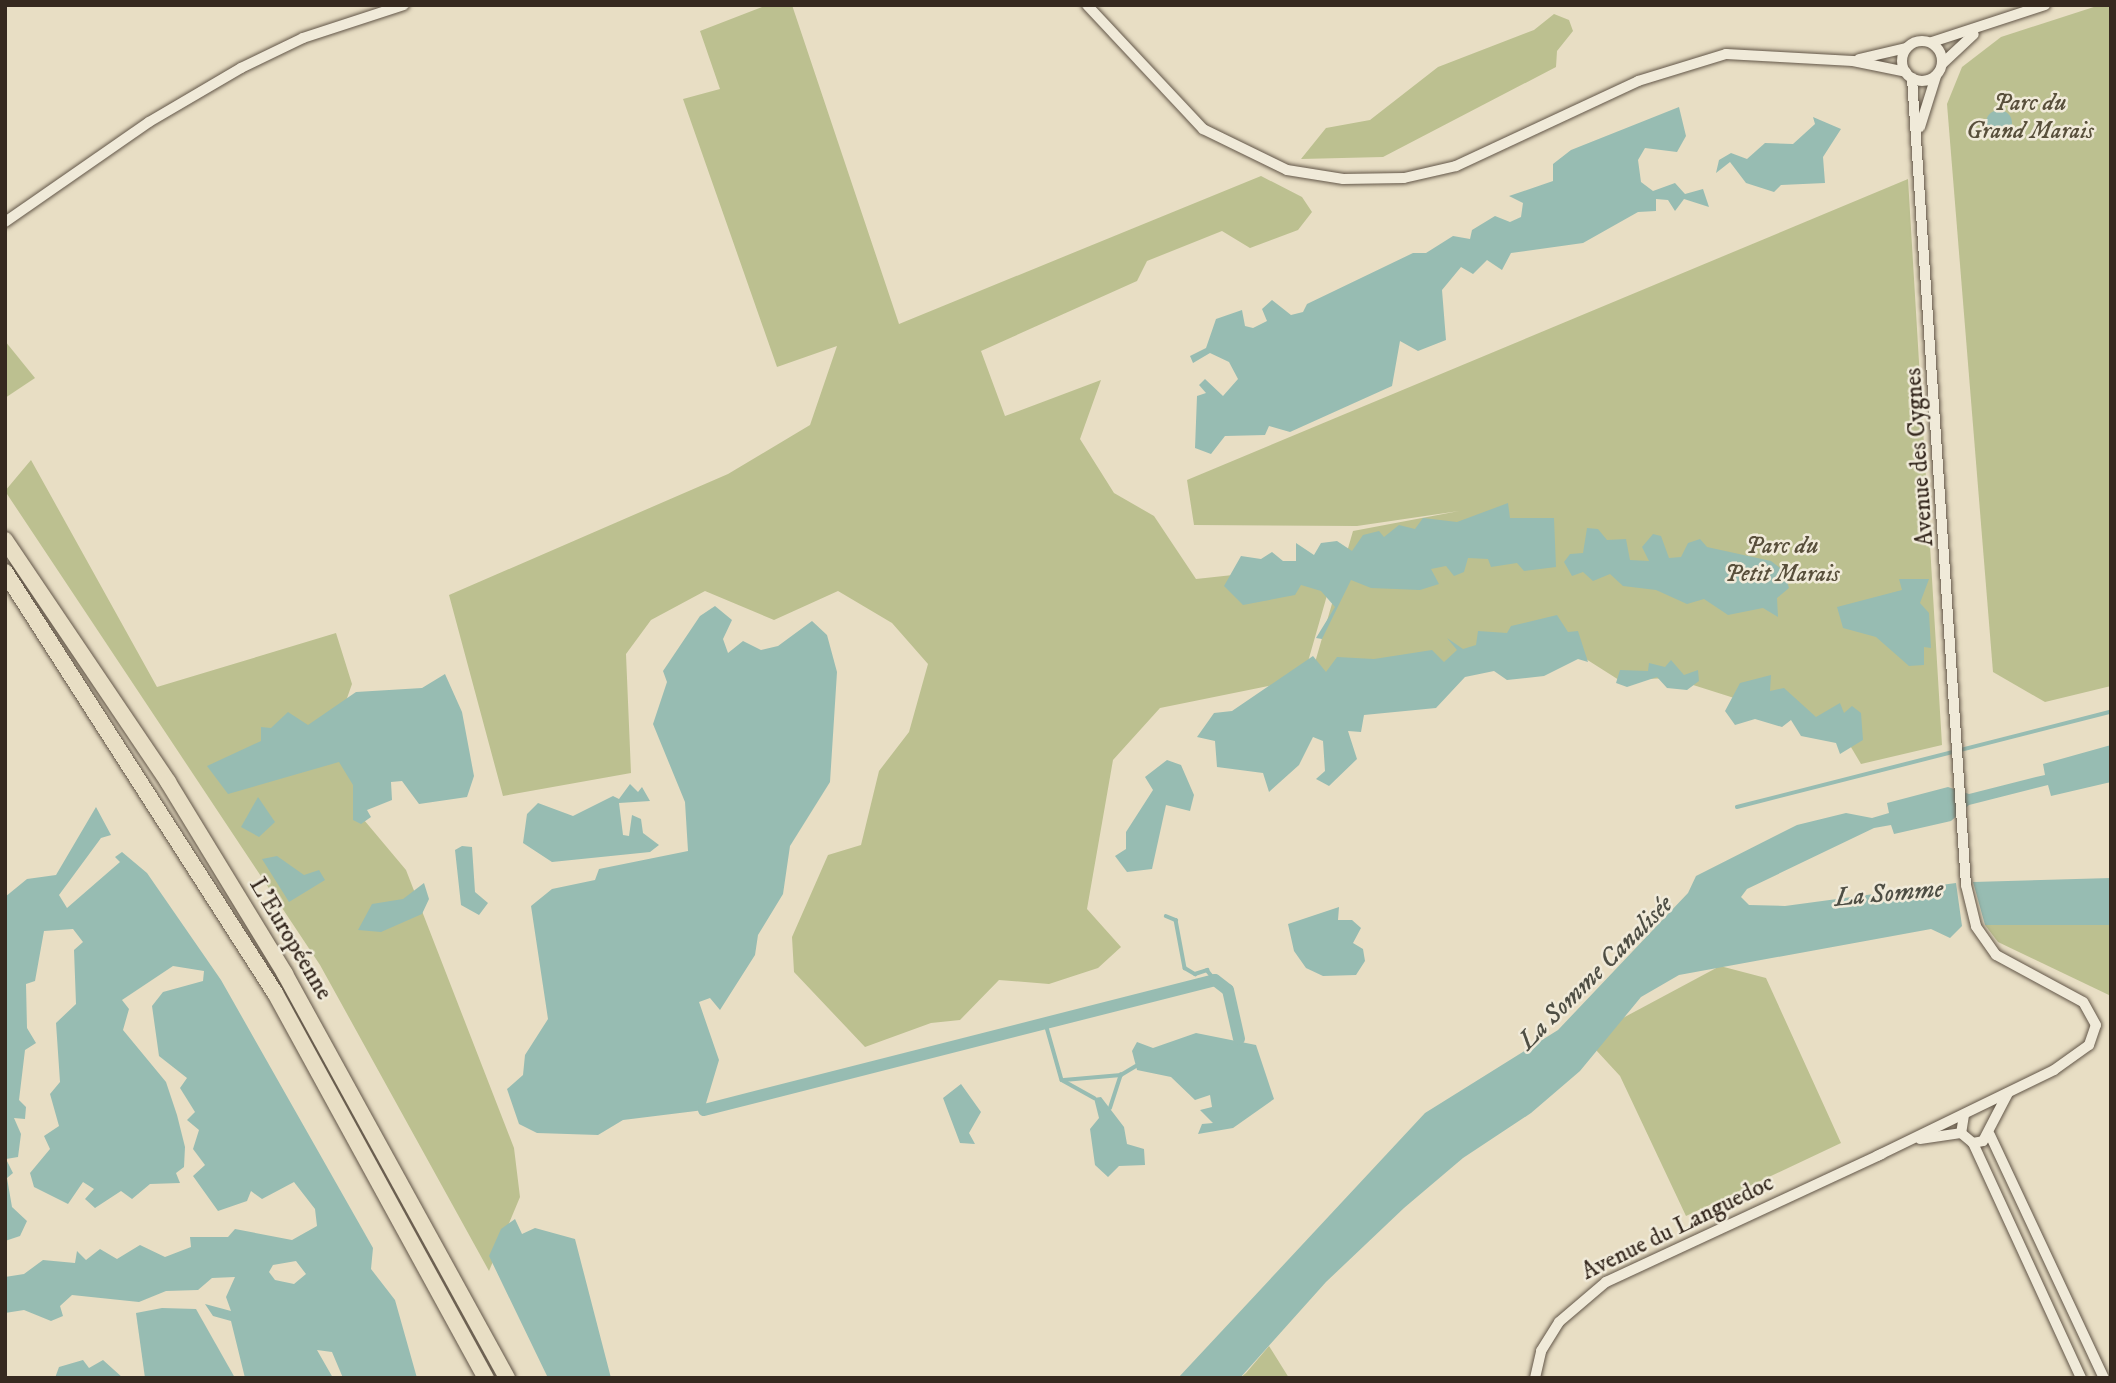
<!DOCTYPE html>
<html>
<head>
<meta charset="utf-8">
<style>
	body { margin:0 }
	#map { position:relative; width:2116px; height:1383px; overflow:hidden; background:#e8dec4; font-family:"IM FELL DW Pica",serif }
	div>[style] { position:absolute }
	.green>* { inset:0; background:#bcc090 }
	.water>* { inset:0; background:#97bcb2 }
	.round { border-radius:50% }
	.stream>* { height:3.5px; margin:-1.75px; padding:0 1.75px; transform-origin:1.75px; border-radius:1.75px; background:#97bcb2 }
	.canal>* { height:12px; margin:-6px; padding:0 6px; transform-origin:6px; border-radius:6px; background:#97bcb2 }
	.roads { filter:drop-shadow(0 0 2px #625648) drop-shadow(0 0 2px #625648) }
	.minor>* { height:10px; margin:-5px; padding:0 5px; transform-origin:5px; border-radius:5px; background:#f0ead9 }
	.minor>.ring { margin:-5px; padding:0; box-sizing:content-box; background:none; border:10px solid #f0ead9; border-radius:50% }
	.highway>* { height:16px; margin:-8px; padding:0 8px; transform-origin:8px; border-radius:8px; background:#e8dec4 }
	span { translate:-50% -50%; white-space:nowrap; text-align:center; line-height:1.15; -webkit-text-stroke:5px #f0ead9; paint-order:stroke }
	.park-label { font-size:24px; color:#584f3b; font-style:italic }
	.street-label { font-size:24px; color:#36291f }
	.water-label { font-size:26px; color:#4e4e44; font-style:italic }
	.frame { position:absolute; inset:0; border:7px solid #36291f; pointer-events:none }
</style>
</head>
<body>
<div id="map">
	<div class="green">
		<div style="clip-path:polygon(767px 5px,792px 5px,899px 324px,1261px 176px,1302px 197px,1312px 212px,1298px 230px,1250px 248px,1222px 231px,1147px 261px,1137px 281px,981px 351px,1005px 416px,1101px 380px,1080px 439px,1114px 493px,1154px 516px,1196px 579px,1336px 564px,1303px 679px,1160px 708px,1113px 760px,1087px 909px,1121px 947px,1098px 968px,1049px 984px,999px 980px,960px 1020px,931px 1023px,865px 1047px,794px 972px,792px 937px,828px 855px,861px 845px,879px 771px,909px 732px,928px 664px,892px 623px,838px 591px,774px 620px,705px 591px,651px 620px,626px 654px,631px 773px,503px 796px,449px 595px,728px 474px,810px 425px,837px 346px,777px 367px,683px 99px,720px 89px,700px 31px)"></div>
		<div style="clip-path:polygon(2100px 5px,2111px 5px,2111px 686px,2045px 702px,1993px 672px,1947px 104px,1962px 67px,2001px 37px)"></div>
		<div style="clip-path:polygon(1554px 14px,1569px 20px,1573px 31px,1557px 51px,1556px 67px,1383px 157px,1301px 159px,1326px 128px,1370px 120px,1438px 67px,1534px 30px)"></div>
		<div style="clip-path:polygon(1908px 179px,1942px 745px,1861px 764px,1842px 732px,1671px 678px,1619px 680px,1556px 640px,1303px 704px,1353px 531px,1459px 511px,1357px 526px,1194px 525px,1187px 480px)"></div>
		<div style="clip-path:polygon(5px 341px,35px 378px,5px 398px)"></div>
		<div style="clip-path:polygon(31px 460px,157px 687px,336px 633px,352px 684px,340px 718px,359px 814px,406px 870px,514px 1148px,520px 1197px,489px 1271px,320px 965px,5px 491px)"></div>
		<div style="clip-path:polygon(1985px 925px,2111px 925px,2111px 996px,1998px 942px)"></div>
		<div style="clip-path:polygon(1720px 966px,1766px 978px,1841px 1143px,1686px 1216px,1620px 1076px,1596px 1050px,1621px 1019px)"></div>
		<div style="clip-path:polygon(1269px 1346px,1289px 1378px,1240px 1378px,1246px 1373px)"></div>
	</div>
	<div class="water">
		<div style="clip-path:polygon(1679px 107px,1686px 136px,1677px 152px,1645px 148px,1638px 160px,1641px 182px,1653px 191px,1675px 183px,1685px 194px,1703px 189px,1709px 207px,1684px 199px,1675px 211px,1668px 200px,1656px 199px,1656px 211px,1638px 212px,1583px 243px,1511px 253px,1502px 270px,1487px 260px,1473px 274px,1461px 267px,1442px 290px,1446px 340px,1418px 351px,1400px 341px,1392px 386px,1290px 432px,1269px 426px,1265px 435px,1225px 436px,1211px 454px,1195px 448px,1197px 396px,1206px 393px,1199px 385px,1205px 379px,1223px 396px,1238px 379px,1229px 362px,1210px 353px,1193px 363px,1190px 356px,1206px 348px,1216px 319px,1242px 310px,1245px 326px,1253px 328px,1267px 321px,1262px 309px,1272px 300px,1291px 315px,1303px 312px,1307px 304px,1413px 253px,1426px 253px,1453px 236px,1470px 239px,1472px 230px,1495px 216px,1510px 222px,1521px 217px,1523px 203px,1509px 196px,1553px 181px,1553px 164px,1571px 150px)"></div>
		<div class="round" style="left:1986px;top:110px;width:26px;height:26px"></div>
		<div style="clip-path:polygon(1813px 117px,1841px 129px,1823px 157px,1825px 183px,1781px 185px,1774px 192px,1746px 183px,1730px 162px,1716px 173px,1719px 160px,1731px 153px,1747px 159px,1765px 143px,1793px 144px,1815px 124px)"></div>
		<div style="clip-path:polygon(1508px 503px,1510px 518px,1554px 518px,1556px 567px,1524px 571px,1517px 563px,1491px 567px,1488px 559px,1468px 558px,1464px 572px,1454px 576px,1446px 566px,1431px 569px,1439px 584px,1420px 590px,1371px 588px,1351px 580px,1322px 639px,1316px 638px,1335px 607px,1321px 591px,1301px 585px,1295px 595px,1243px 605px,1224px 586px,1241px 556px,1261px 559px,1272px 552px,1283px 561px,1296px 561px,1296px 543px,1314px 555px,1321px 543px,1337px 541px,1352px 551px,1363px 535px,1379px 531px,1384px 537px,1399px 525px,1415px 529px,1423px 518px,1457px 522px)"></div>
		<div style="clip-path:polygon(1587px 528px,1598px 529px,1607px 540px,1626px 539px,1630px 560px,1649px 561px,1642px 547px,1653px 534px,1661px 536px,1669px 558px,1681px 557px,1688px 543px,1700px 539px,1707px 547px,1771px 561px,1784px 571px,1789px 588px,1777px 598px,1778px 617px,1763px 608px,1728px 615px,1704px 599px,1687px 604px,1656px 590px,1623px 586px,1610px 574px,1593px 581px,1583px 572px,1572px 576px,1564px 562px,1570px 554px,1583px 553px)"></div>
		<div style="clip-path:polygon(1899px 579px,1929px 579px,1920px 603px,1929px 613px,1931px 648px,1924px 647px,1924px 665px,1909px 666px,1876px 637px,1843px 628px,1837px 607px,1902px 590px)"></div>
		<div style="clip-path:polygon(715px 606px,732px 620px,723px 639px,728px 653px,743px 641px,761px 650px,778px 646px,812px 621px,827px 635px,837px 672px,830px 782px,790px 846px,783px 894px,758px 935px,755px 955px,720px 1010px,710px 998px,699px 1002px,719px 1060px,704px 1110px,623px 1120px,598px 1135px,537px 1133px,519px 1124px,507px 1089px,523px 1075px,525px 1055px,548px 1019px,531px 906px,552px 889px,595px 880px,599px 869px,688px 851px,685px 802px,653px 724px,667px 682px,663px 671px,700px 616px)"></div>
		<div style="clip-path:polygon(1557px 615px,1568px 632px,1578px 631px,1588px 662px,1578px 659px,1544px 676px,1507px 680px,1494px 671px,1465px 677px,1436px 708px,1364px 715px,1361px 732px,1348px 731px,1357px 759px,1329px 786px,1316px 779px,1325px 771px,1323px 741px,1313px 737px,1299px 765px,1269px 792px,1263px 773px,1217px 767px,1215px 741px,1197px 737px,1214px 713px,1232px 711px,1313px 656px,1326px 672px,1337px 657px,1374px 659px,1432px 650px,1444px 662px,1457px 650px,1447px 638px,1463px 649px,1476px 645px,1478px 631px,1507px 633px,1511px 626px)"></div>
		<div style="clip-path:polygon(1671px 660px,1684px 675px,1698px 670px,1699px 681px,1687px 690px,1667px 688px,1657px 677px,1627px 687px,1616px 683px,1620px 670px,1648px 671px,1649px 663px,1665px 667px)"></div>
		<div style="clip-path:polygon(445px 674px,462px 712px,474px 776px,467px 797px,419px 804px,402px 781px,391px 782px,392px 800px,367px 810px,371px 817px,361px 824px,353px 820px,353px 785px,339px 762px,228px 794px,207px 766px,261px 741px,261px 727px,271px 728px,288px 712px,308px 725px,356px 692px,422px 688px)"></div>
		<div style="clip-path:polygon(1771px 675px,1770px 691px,1784px 688px,1816px 717px,1840px 703px,1844px 713px,1852px 706px,1861px 713px,1863px 740px,1840px 754px,1836px 743px,1801px 736px,1791px 720px,1782px 727px,1755px 719px,1735px 725px,1725px 711px,1740px 683px)"></div>
		<div style="clip-path:polygon(2111px 745px,2111px 782px,2051px 796px,2048px 785px,1969px 805px,1951px 821px,1894px 834px,1891px 825px,1874px 828px,1747px 889px,1741px 897px,1749px 905px,1785px 906px,1956px 883px,1962px 926px,1950px 938px,1931px 929px,1679px 975px,1641px 997px,1580px 1071px,1531px 1113px,1463px 1158px,1404px 1208px,1326px 1282px,1240px 1378px,1178px 1378px,1425px 1113px,1558px 1030px,1688px 893px,1696px 876px,1797px 825px,1846px 813px,1872px 818px,1889px 813px,1887px 803px,1948px 787px,1969px 794px,2036px 777px,2045px 775px,2043px 764px)"></div>
		<div style="clip-path:polygon(1167px 760px,1181px 765px,1194px 795px,1190px 811px,1166px 805px,1152px 869px,1127px 872px,1115px 856px,1126px 849px,1126px 832px,1153px 790px,1145px 777px)"></div>
		<div style="clip-path:polygon(630px 784px,638px 792px,642px 787px,650px 801px,619px 803px,623px 835px,629px 836px,632px 815px,641px 819px,643px 833px,659px 845px,650px 852px,552px 862px,523px 843px,527px 814px,538px 803px,573px 816px,613px 796px,619px 799px)"></div>
		<div style="clip-path:polygon(258px 797px,275px 822px,259px 837px,241px 827px)"></div>
		<div style="clip-path:polygon(evenodd,96px 807px,111px 835px,101px 838px,59px 895px,67px 908px,120px 862px,115px 857px,122px 852px,147px 873px,221px 980px,373px 1248px,371px 1269px,395px 1300px,417px 1378px,343px 1378px,332px 1352px,317px 1350px,333px 1378px,245px 1378px,231px 1321px,213px 1316px,205px 1304px,231px 1311px,226px 1297px,235px 1277px,212px 1278px,198px 1290px,166px 1291px,139px 1302px,72px 1295px,60px 1306px,63px 1316px,51px 1321px,24px 1310px,5px 1313px,5px 1277px,24px 1274px,43px 1260px,75px 1263px,77px 1251px,86px 1260px,100px 1249px,117px 1259px,140px 1245px,165px 1257px,191px 1247px,190px 1237px,228px 1237px,235px 1229px,292px 1240px,317px 1226px,315px 1209px,294px 1182px,262px 1199px,251px 1191px,247px 1201px,218px 1211px,193px 1176px,205px 1165px,193px 1149px,199px 1130px,187px 1120px,195px 1112px,180px 1088px,187px 1078px,159px 1056px,152px 1006px,163px 992px,203px 981px,204px 971px,173px 966px,122px 1000px,129px 1009px,123px 1030px,166px 1082px,177px 1115px,185px 1147px,184px 1167px,176px 1173px,180px 1183px,150px 1184px,132px 1199px,121px 1191px,95px 1208px,85px 1199px,94px 1189px,83px 1182px,68px 1204px,34px 1187px,30px 1173px,50px 1149px,44px 1136px,59px 1126px,50px 1094px,60px 1082px,56px 1023px,76px 1004px,74px 950px,83px 942px,73px 929px,44px 931px,35px 981px,26px 984px,27px 1028px,36px 1043px,25px 1050px,19px 1100px,26px 1107px,25px 1119px,14px 1118px,21px 1134px,18px 1157px,6px 1159px,13px 1173px,7px 1178px,12px 1207px,27px 1221px,20px 1236px,5px 1241px,5px 897px,27px 879px,56px 875px,96px 807px,296px 1261px,306px 1274px,294px 1284px,275px 1280px,269px 1272px,273px 1265px,296px 1261px)"></div>
		<div style="clip-path:polygon(462px 846px,472px 847px,475px 892px,488px 903px,479px 915px,461px 905px,455px 850px)"></div>
		<div style="clip-path:polygon(277px 856px,304px 875px,319px 870px,325px 880px,289px 902px,262px 859px)"></div>
		<div style="clip-path:polygon(2111px 878px,2111px 925px,1985px 925px,1973px 882px)"></div>
		<div style="clip-path:polygon(424px 883px,429px 899px,422px 914px,381px 932px,358px 930px,372px 904px,403px 899px)"></div>
		<div style="clip-path:polygon(1339px 907px,1338px 920px,1352px 920px,1361px 928px,1353px 943px,1363px 949px,1365px 961px,1356px 975px,1323px 976px,1306px 968px,1294px 951px,1288px 924px)"></div>
		<div style="clip-path:polygon(1196px 1033px,1256px 1045px,1274px 1099px,1233px 1128px,1198px 1134px,1202px 1124px,1213px 1123px,1200px 1110px,1212px 1107px,1210px 1095px,1195px 1100px,1171px 1077px,1137px 1070px,1132px 1051px,1137px 1042px,1153px 1048px)"></div>
		<div style="clip-path:polygon(961px 1084px,981px 1112px,969px 1133px,975px 1144px,960px 1143px,943px 1098px)"></div>
		<div style="clip-path:polygon(1101px 1097px,1124px 1127px,1127px 1144px,1144px 1149px,1145px 1165px,1119px 1166px,1108px 1177px,1095px 1165px,1090px 1129px,1099px 1118px,1094px 1098px)"></div>
		<div style="clip-path:polygon(515px 1219px,522px 1234px,535px 1228px,575px 1239px,611px 1378px,548px 1378px,489px 1256px,501px 1229px)"></div>
		<div style="clip-path:polygon(162px 1308px,196px 1309px,235px 1378px,145px 1378px,136px 1313px)"></div>
		<div style="clip-path:polygon(83px 1360px,89px 1368px,103px 1360px,123px 1378px,55px 1378px,59px 1367px)"></div>
	</div>
	<div class="stream">
		<div style="left:1737px;top:807px;width:386px;rotate:-14.3deg"></div>
		<div style="left:1166px;top:916px;width:11px;rotate:22deg"></div>
		<div style="left:1176px;top:920px;width:49px;rotate:79.4deg"></div>
		<div style="left:1185px;top:968px;width:12px;rotate:31deg"></div>
		<div style="left:1195px;top:974px;width:13px;rotate:-18deg"></div>
		<div style="left:1207px;top:970px;width:13px;rotate:51deg"></div>
		<div style="left:1046px;top:1024px;width:58px;rotate:74.1deg"></div>
		<div style="left:1062px;top:1080px;width:37px;rotate:29deg"></div>
		<div style="left:1064px;top:1080px;width:57px;rotate:-5deg"></div>
		<div style="left:1110px;top:1108px;width:35px;rotate:-72deg"></div>
		<div style="left:1121px;top:1075px;width:17px;rotate:-31deg"></div>
	</div>
	<div class="canal">
		<div style="left:704px;top:1110px;width:527px;rotate:-14.27deg"></div>
		<div style="left:1215px;top:980px;width:16px;rotate:38deg"></div>
		<div style="left:1228px;top:990px;width:50px;rotate:77.3deg"></div>
	</div>
	<div class="roads">
		<div class="minor">
			<div style="left:1087px;top:5px;width:170px;rotate:46.9deg"></div>
			<div style="left:1203px;top:129px;width:93px;rotate:26deg"></div>
			<div style="left:1287px;top:170px;width:57px;rotate:9.1deg"></div>
			<div style="left:1343px;top:179px;width:61px;rotate:-0.9deg"></div>
			<div style="left:1404px;top:178px;width:53px;rotate:-13deg"></div>
			<div style="left:1456px;top:166px;width:201px;rotate:-25deg"></div>
			<div style="left:1638px;top:81px;width:92px;rotate:-17.1deg"></div>
			<div style="left:1726px;top:54px;width:127px;rotate:3.2deg"></div>
			<div style="left:1853px;top:61px;width:54px;rotate:11.7deg"></div>
			<div class="ring" style="left:1902px;top:41px;width:30px;height:30px"></div>
			<div style="left:1932px;top:42px;width:119px;rotate:-18.1deg"></div>
			<div style="left:1859px;top:59px;width:48px;rotate:-13.2deg"></div>
			<div style="left:1943px;top:63px;width:42px;rotate:-43.1deg"></div>
			<div style="left:1920px;top:127px;width:53px;rotate:-72.6deg"></div>
			<div style="left:5px;top:222px;width:175px;rotate:-34.8deg"></div>
			<div style="left:149px;top:122px;width:107px;rotate:-30.4deg"></div>
			<div style="left:241px;top:68px;width:69px;rotate:-25.8deg"></div>
			<div style="left:303px;top:38px;width:106px;rotate:-18.1deg"></div>
			<div style="left:1964px;top:1115px;width:18px;rotate:99deg"></div>
			<div style="left:1961px;top:1133px;width:16px;rotate:40deg"></div>
			<div style="left:1973px;top:1143px;width:10px;rotate:-11deg"></div>
			<div style="left:1983px;top:1141px;width:54px;rotate:-62.5deg"></div>
			<div style="left:1990px;top:1135px;width:268px;rotate:64.9deg"></div>
			<div style="left:1920px;top:1139px;width:41px;rotate:-8.3deg"></div>
			<div style="left:1973px;top:1143px;width:259px;rotate:65.3deg"></div>
			<div style="left:1877px;top:1156px;width:197px;rotate:-25.9deg"></div>
			<div style="left:2054px;top:1070px;width:43px;rotate:-35.5deg"></div>
			<div style="left:2089px;top:1045px;width:21px;rotate:-71deg"></div>
			<div style="left:2096px;top:1025px;width:26px;rotate:-119deg"></div>
			<div style="left:2083px;top:1002px;width:99px;rotate:-151.6deg"></div>
			<div style="left:1996px;top:955px;width:35px;rotate:-125deg"></div>
			<div style="left:1976px;top:926px;width:42px;rotate:-103.7deg"></div>
			<div style="left:1966px;top:885px;width:809px;rotate:-93.83deg"></div>
			<div style="left:1535px;top:1378px;width:28px;rotate:-77deg"></div>
			<div style="left:1541px;top:1351px;width:34px;rotate:-58deg"></div>
			<div style="left:1559px;top:1322px;width:62px;rotate:-40.4deg"></div>
			<div style="left:1606px;top:1282px;width:304px;rotate:-24.9deg"></div>
		</div>
		<div class="highway">
			<div style="left:5px;top:540px;width:292px;rotate:56deg"></div>
			<div style="left:168px;top:782px;width:225px;rotate:58.6deg"></div>
			<div style="left:285px;top:974px;width:461px;rotate:61.2deg"></div>
			<div style="left:5px;top:572px;width:500px;rotate:57.33deg"></div>
			<div style="left:275px;top:993px;width:439px;rotate:61.3deg"></div>
		</div>
	</div>
	<div class="park-label">
		<span style="left:2030px;top:118px">Parc du<br>Grand Marais</span>
		<span style="left:1782px;top:561px">Parc du<br>Petit Marais</span>
	</div>
	<div class="street-label">
		<span style="left:1920px;top:457px;rotate:-94deg">Avenue des Cygnes</span>
		<span style="left:290px;top:939px;rotate:59deg">L'Européenne</span>
		<span style="left:1678px;top:1228px;rotate:-26deg">Avenue du Languedoc</span>
	</div>
	<div class="water-label">
		<span style="left:1889px;top:894px;rotate:-5deg">La Somme</span>
		<span style="left:1596px;top:973px;rotate:-45deg">La Somme Canalisée</span>
	</div>
	<div class="frame"></div>
</div>
</body>
</html>
